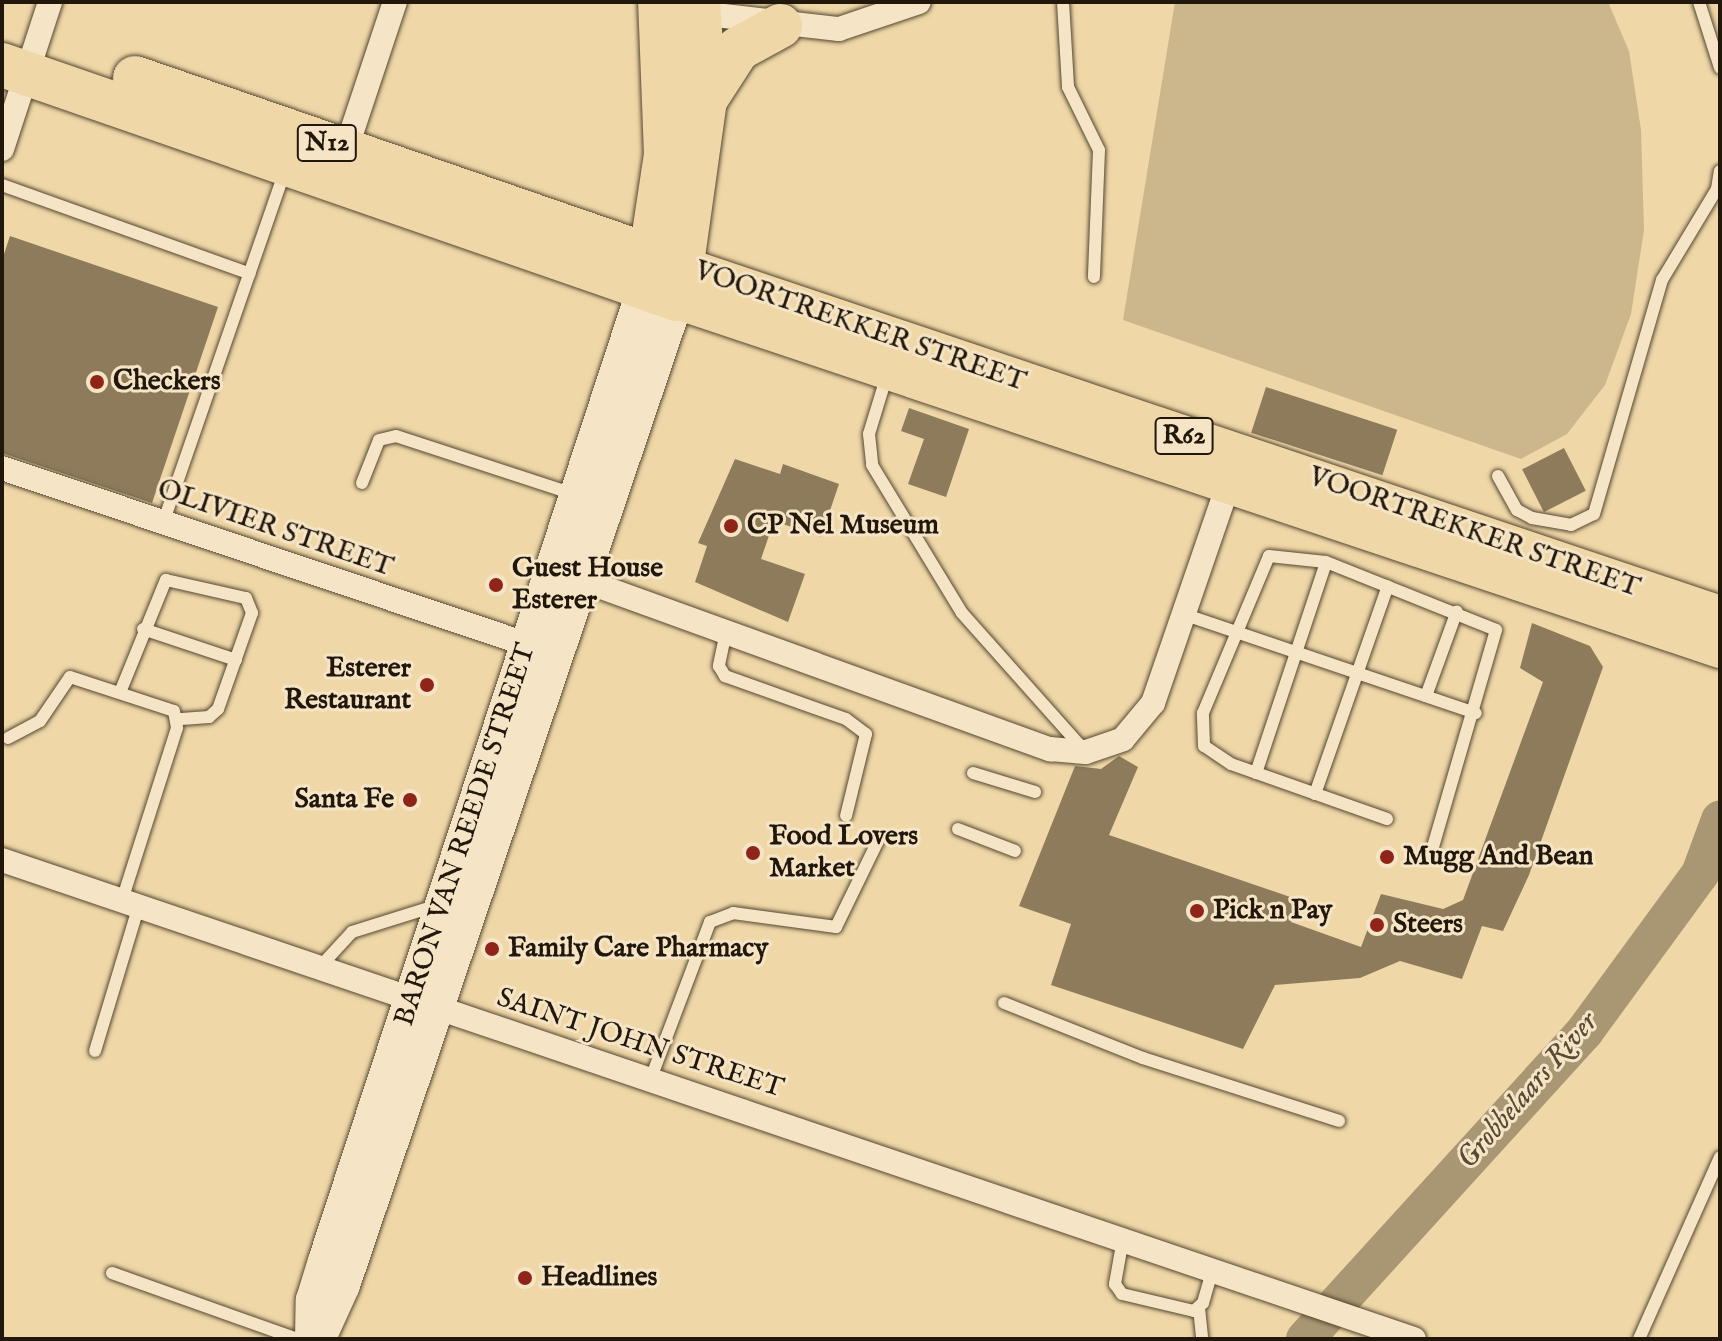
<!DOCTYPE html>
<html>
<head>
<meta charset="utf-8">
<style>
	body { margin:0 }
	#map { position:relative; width:1722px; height:1341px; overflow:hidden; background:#efd7a7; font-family:"IM FELL English",serif }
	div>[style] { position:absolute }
	.green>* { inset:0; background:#ccb68c }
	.river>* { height:38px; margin:-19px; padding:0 19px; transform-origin:19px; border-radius:19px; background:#a99672 }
	.building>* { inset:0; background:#8d7b5c; transform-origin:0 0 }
	.roads { filter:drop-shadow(0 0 2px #554732) drop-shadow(0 0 2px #554732) }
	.lane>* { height:12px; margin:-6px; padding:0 6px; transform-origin:6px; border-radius:6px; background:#f5e5c6 }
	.street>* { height:24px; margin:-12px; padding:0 12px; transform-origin:12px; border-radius:12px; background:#f5e5c6 }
	.secondary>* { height:34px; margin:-17px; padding:0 17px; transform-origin:17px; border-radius:17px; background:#f5e5c6 }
	.primary>* { height:40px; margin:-20px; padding:0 20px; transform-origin:20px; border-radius:20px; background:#efd7a7 }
	.highway>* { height:44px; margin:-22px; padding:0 22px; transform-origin:22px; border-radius:22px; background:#efd7a7 }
	.dots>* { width:22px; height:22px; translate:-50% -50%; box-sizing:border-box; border:4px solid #f5e5c6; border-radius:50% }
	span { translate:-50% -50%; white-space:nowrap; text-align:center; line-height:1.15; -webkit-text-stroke:6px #f5e5c6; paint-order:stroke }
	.shield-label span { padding:2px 6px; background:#f5e5c6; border:2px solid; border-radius:6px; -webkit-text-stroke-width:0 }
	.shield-label { font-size:26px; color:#22170b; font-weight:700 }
	.street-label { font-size:28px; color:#22170b }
	.poi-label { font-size:28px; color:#22170b; font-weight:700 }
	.left { translate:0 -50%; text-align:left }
	.right { translate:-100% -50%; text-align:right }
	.water-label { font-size:30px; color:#584a34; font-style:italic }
	.frame { position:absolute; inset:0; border:4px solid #22170b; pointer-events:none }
</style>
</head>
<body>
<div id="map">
	<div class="green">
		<div style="clip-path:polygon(1175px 2px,1608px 2px,1629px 51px,1641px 130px,1644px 230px,1631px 314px,1605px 385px,1567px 434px,1521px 459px,1123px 320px)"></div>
	</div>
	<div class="river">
		<div style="left:1305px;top:1339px;width:416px;rotate:-47.7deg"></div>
		<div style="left:1585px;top:1031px;width:195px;rotate:-53.8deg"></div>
		<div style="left:1700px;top:874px;width:58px;rotate:-69.7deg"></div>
	</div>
	<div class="building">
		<div style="clip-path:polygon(10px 236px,218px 307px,152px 503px,2px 453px,2px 260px)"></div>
		<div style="left:1266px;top:387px;width:138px;height:48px;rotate:18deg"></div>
		<div style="clip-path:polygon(909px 408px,969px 429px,946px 497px,908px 484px,924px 439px,901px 431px)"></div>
		<div style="left:1564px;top:448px;width:48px;height:47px;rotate:63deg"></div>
		<div style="clip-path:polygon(735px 459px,780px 474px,783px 464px,839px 484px,821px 537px,774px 521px,761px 559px,805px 574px,788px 622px,695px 582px,707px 546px,698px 543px)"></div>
		<div style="clip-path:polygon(1532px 623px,1590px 646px,1603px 667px,1529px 875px,1503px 931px,1482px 926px,1462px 979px,1400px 961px,1360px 978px,1275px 985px,1243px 1049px,1051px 985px,1071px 924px,1019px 906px,1075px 766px,1101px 769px,1119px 756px,1138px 767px,1109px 835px,1299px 900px,1291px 922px,1361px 947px,1381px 894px,1443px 909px,1463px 900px,1543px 682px,1520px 668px)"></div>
	</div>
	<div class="roads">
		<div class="lane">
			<div style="left:1063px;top:2px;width:85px;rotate:86.6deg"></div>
			<div style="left:1068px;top:87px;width:70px;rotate:63.8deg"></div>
			<div style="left:1099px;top:150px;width:127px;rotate:92.3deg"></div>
			<div style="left:1699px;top:2px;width:69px;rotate:72.3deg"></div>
			<div style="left:2px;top:185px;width:263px;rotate:19.7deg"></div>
			<div style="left:887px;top:375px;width:62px;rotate:107deg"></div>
			<div style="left:869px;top:434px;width:31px;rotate:84deg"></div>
			<div style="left:872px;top:465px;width:173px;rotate:58.7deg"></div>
			<div style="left:962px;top:613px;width:183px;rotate:48.3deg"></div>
			<div style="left:1498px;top:476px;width:39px;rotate:61deg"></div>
			<div style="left:1517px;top:510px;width:17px;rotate:28deg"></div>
			<div style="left:1532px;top:518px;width:40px;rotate:10deg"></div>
			<div style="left:1571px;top:525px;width:25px;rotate:-26deg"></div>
			<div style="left:1594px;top:514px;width:244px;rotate:-73.8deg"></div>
			<div style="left:1662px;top:280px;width:106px;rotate:-58.9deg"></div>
			<div style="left:1717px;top:189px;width:18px;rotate:-81deg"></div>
			<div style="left:362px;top:483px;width:46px;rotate:-68.4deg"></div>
			<div style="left:379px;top:440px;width:17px;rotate:-13deg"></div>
			<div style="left:396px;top:436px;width:189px;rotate:18.1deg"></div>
			<div style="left:163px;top:523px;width:373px;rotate:-70.9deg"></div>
			<div style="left:1183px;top:614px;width:309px;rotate:18.7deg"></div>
			<div style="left:143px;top:629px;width:98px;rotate:18.4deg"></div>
			<div style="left:726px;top:632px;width:35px;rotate:102deg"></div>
			<div style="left:719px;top:666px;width:12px;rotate:59deg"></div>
			<div style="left:725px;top:676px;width:128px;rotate:19.6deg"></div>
			<div style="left:846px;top:719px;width:25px;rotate:37deg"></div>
			<div style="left:866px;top:734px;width:84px;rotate:103.7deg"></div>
			<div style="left:121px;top:690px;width:119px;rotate:-67.8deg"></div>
			<div style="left:166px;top:580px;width:82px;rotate:12.7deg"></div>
			<div style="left:246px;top:598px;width:16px;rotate:68deg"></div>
			<div style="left:252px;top:613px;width:102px;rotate:109.5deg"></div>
			<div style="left:218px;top:709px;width:12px;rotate:138deg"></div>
			<div style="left:209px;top:717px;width:31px;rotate:176deg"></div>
			<div style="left:1426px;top:696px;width:90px;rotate:-70deg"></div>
			<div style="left:8px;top:738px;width:36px;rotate:-28deg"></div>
			<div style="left:40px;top:721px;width:53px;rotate:-55.7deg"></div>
			<div style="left:70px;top:677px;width:109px;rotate:18.1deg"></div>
			<div style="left:174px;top:711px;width:17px;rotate:80deg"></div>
			<div style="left:177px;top:728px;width:184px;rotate:107.7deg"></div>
			<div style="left:973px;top:773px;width:65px;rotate:17deg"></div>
			<div style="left:1256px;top:773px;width:222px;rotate:-71.6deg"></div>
			<div style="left:1315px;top:794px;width:220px;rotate:-70.7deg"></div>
			<div style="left:1387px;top:819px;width:165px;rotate:-160.6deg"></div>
			<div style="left:1231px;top:764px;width:32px;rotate:-146deg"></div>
			<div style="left:1204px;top:746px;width:33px;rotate:-92deg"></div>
			<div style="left:1203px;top:713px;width:170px;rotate:-67.2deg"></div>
			<div style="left:1269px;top:556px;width:57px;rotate:6deg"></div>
			<div style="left:1326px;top:562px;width:183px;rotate:21.8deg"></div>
			<div style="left:1496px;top:630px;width:226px;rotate:106.2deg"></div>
			<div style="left:958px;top:829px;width:61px;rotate:21.1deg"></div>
			<div style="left:318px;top:969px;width:50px;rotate:-47.4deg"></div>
			<div style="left:352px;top:932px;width:87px;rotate:-17.4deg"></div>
			<div style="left:1004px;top:1003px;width:149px;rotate:21.6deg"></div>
			<div style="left:1143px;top:1058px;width:206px;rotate:17.8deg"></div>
			<div style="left:95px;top:1051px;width:148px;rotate:-73.2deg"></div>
			<div style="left:651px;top:1078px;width:167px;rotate:-69.3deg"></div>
			<div style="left:710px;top:922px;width:25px;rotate:-21deg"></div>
			<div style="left:733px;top:913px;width:104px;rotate:7.7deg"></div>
			<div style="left:836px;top:927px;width:98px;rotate:-64deg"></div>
			<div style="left:1123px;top:1239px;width:46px;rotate:100.1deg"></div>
			<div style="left:1115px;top:1284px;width:12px;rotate:55deg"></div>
			<div style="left:1122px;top:1294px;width:74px;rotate:13.3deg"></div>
			<div style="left:1194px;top:1311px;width:12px;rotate:-42deg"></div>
			<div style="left:1203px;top:1303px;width:32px;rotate:-74deg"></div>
			<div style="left:112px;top:1273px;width:196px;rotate:19.6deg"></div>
			<div style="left:1199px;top:1308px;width:31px;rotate:84deg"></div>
			<div style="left:1639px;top:1339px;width:199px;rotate:-66deg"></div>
		</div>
		<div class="street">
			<div style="left:689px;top:12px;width:151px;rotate:6.5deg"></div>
			<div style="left:839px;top:29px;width:84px;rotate:-18.6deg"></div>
			<div style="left:2px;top:149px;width:155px;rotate:-71.9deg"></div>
			<div style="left:342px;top:161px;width:168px;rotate:-71.6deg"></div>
			<div style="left:2px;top:468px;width:556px;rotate:18.57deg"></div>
			<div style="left:582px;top:580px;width:498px;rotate:19.9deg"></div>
			<div style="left:1050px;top:749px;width:36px;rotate:5deg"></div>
			<div style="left:1086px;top:752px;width:39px;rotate:-19deg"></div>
			<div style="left:1123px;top:739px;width:47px;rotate:-50.2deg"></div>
			<div style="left:1153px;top:703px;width:245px;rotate:-71deg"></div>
			<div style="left:2px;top:860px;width:1491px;rotate:18.74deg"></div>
		</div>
		<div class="secondary">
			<div style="left:319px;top:1338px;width:58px;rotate:-65.6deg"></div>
			<div style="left:343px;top:1285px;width:1041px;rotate:-71.29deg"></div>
			<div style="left:312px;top:1339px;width:39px;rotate:-89deg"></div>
			<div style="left:313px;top:1300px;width:41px;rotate:-72.9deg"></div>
			<div style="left:325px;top:1261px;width:1026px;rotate:-71.83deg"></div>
		</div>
		<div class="primary">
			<div style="left:685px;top:268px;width:1092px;rotate:18.58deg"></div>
			<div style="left:677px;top:299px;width:1100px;rotate:18.5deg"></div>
		</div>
		<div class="highway">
			<div style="left:2px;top:65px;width:714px;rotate:19.12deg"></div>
			<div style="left:677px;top:299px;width:201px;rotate:-82deg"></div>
			<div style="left:705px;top:100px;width:98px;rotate:-94.1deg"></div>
			<div style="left:135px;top:78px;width:582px;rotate:19.06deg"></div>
			<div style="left:705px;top:100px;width:61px;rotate:-57.1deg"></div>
			<div style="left:738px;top:49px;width:48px;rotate:-28.7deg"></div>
			<div style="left:647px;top:280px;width:126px;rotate:-81.4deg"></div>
			<div style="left:666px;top:155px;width:153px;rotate:-92.2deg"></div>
		</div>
	</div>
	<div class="dots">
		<div style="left:97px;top:382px;background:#8f2418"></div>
		<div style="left:731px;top:526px;background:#8f2418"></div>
		<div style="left:496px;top:585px;background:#8f2418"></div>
		<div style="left:427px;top:685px;background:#8f2418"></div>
		<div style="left:410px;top:800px;background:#8f2418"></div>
		<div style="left:753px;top:853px;background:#8f2418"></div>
		<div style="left:1387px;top:857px;background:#8f2418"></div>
		<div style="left:1197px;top:911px;background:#8f2418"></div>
		<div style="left:1377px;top:925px;background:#8f2418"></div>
		<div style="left:492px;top:949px;background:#8f2418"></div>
		<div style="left:525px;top:1278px;background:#8f2418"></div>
	</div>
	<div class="shield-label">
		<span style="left:327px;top:143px">N12</span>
		<span style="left:1184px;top:436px">R62</span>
	</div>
	<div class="street-label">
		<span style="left:860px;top:327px;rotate:19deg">VOORTREKKER STREET</span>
		<span style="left:275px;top:529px;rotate:19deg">OLIVIER STREET</span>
		<span style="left:1474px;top:533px;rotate:19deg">VOORTREKKER STREET</span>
		<span style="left:466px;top:835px;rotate:-72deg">BARON VAN REEDE STREET</span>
		<span style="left:640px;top:1044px;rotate:18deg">SAINT JOHN STREET</span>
	</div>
	<div class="poi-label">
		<span class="left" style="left:113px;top:382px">Checkers</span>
		<span class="left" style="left:747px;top:526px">CP Nel Museum</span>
		<span class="left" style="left:512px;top:585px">Guest House<br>Esterer</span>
		<span class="right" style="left:411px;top:685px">Esterer<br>Restaurant</span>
		<span class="right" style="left:394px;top:800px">Santa Fe</span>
		<span class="left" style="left:769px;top:853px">Food Lovers<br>Market</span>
		<span class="left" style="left:1403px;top:857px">Mugg And Bean</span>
		<span class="left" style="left:1213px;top:911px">Pick n Pay</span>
		<span class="left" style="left:1393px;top:925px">Steers</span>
		<span class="left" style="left:508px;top:949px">Family Care Pharmacy</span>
		<span class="left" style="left:541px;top:1278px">Headlines</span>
	</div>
	<div class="water-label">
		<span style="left:1528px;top:1091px;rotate:-49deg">Grobbelaars River</span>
	</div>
	<div class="frame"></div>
</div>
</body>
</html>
